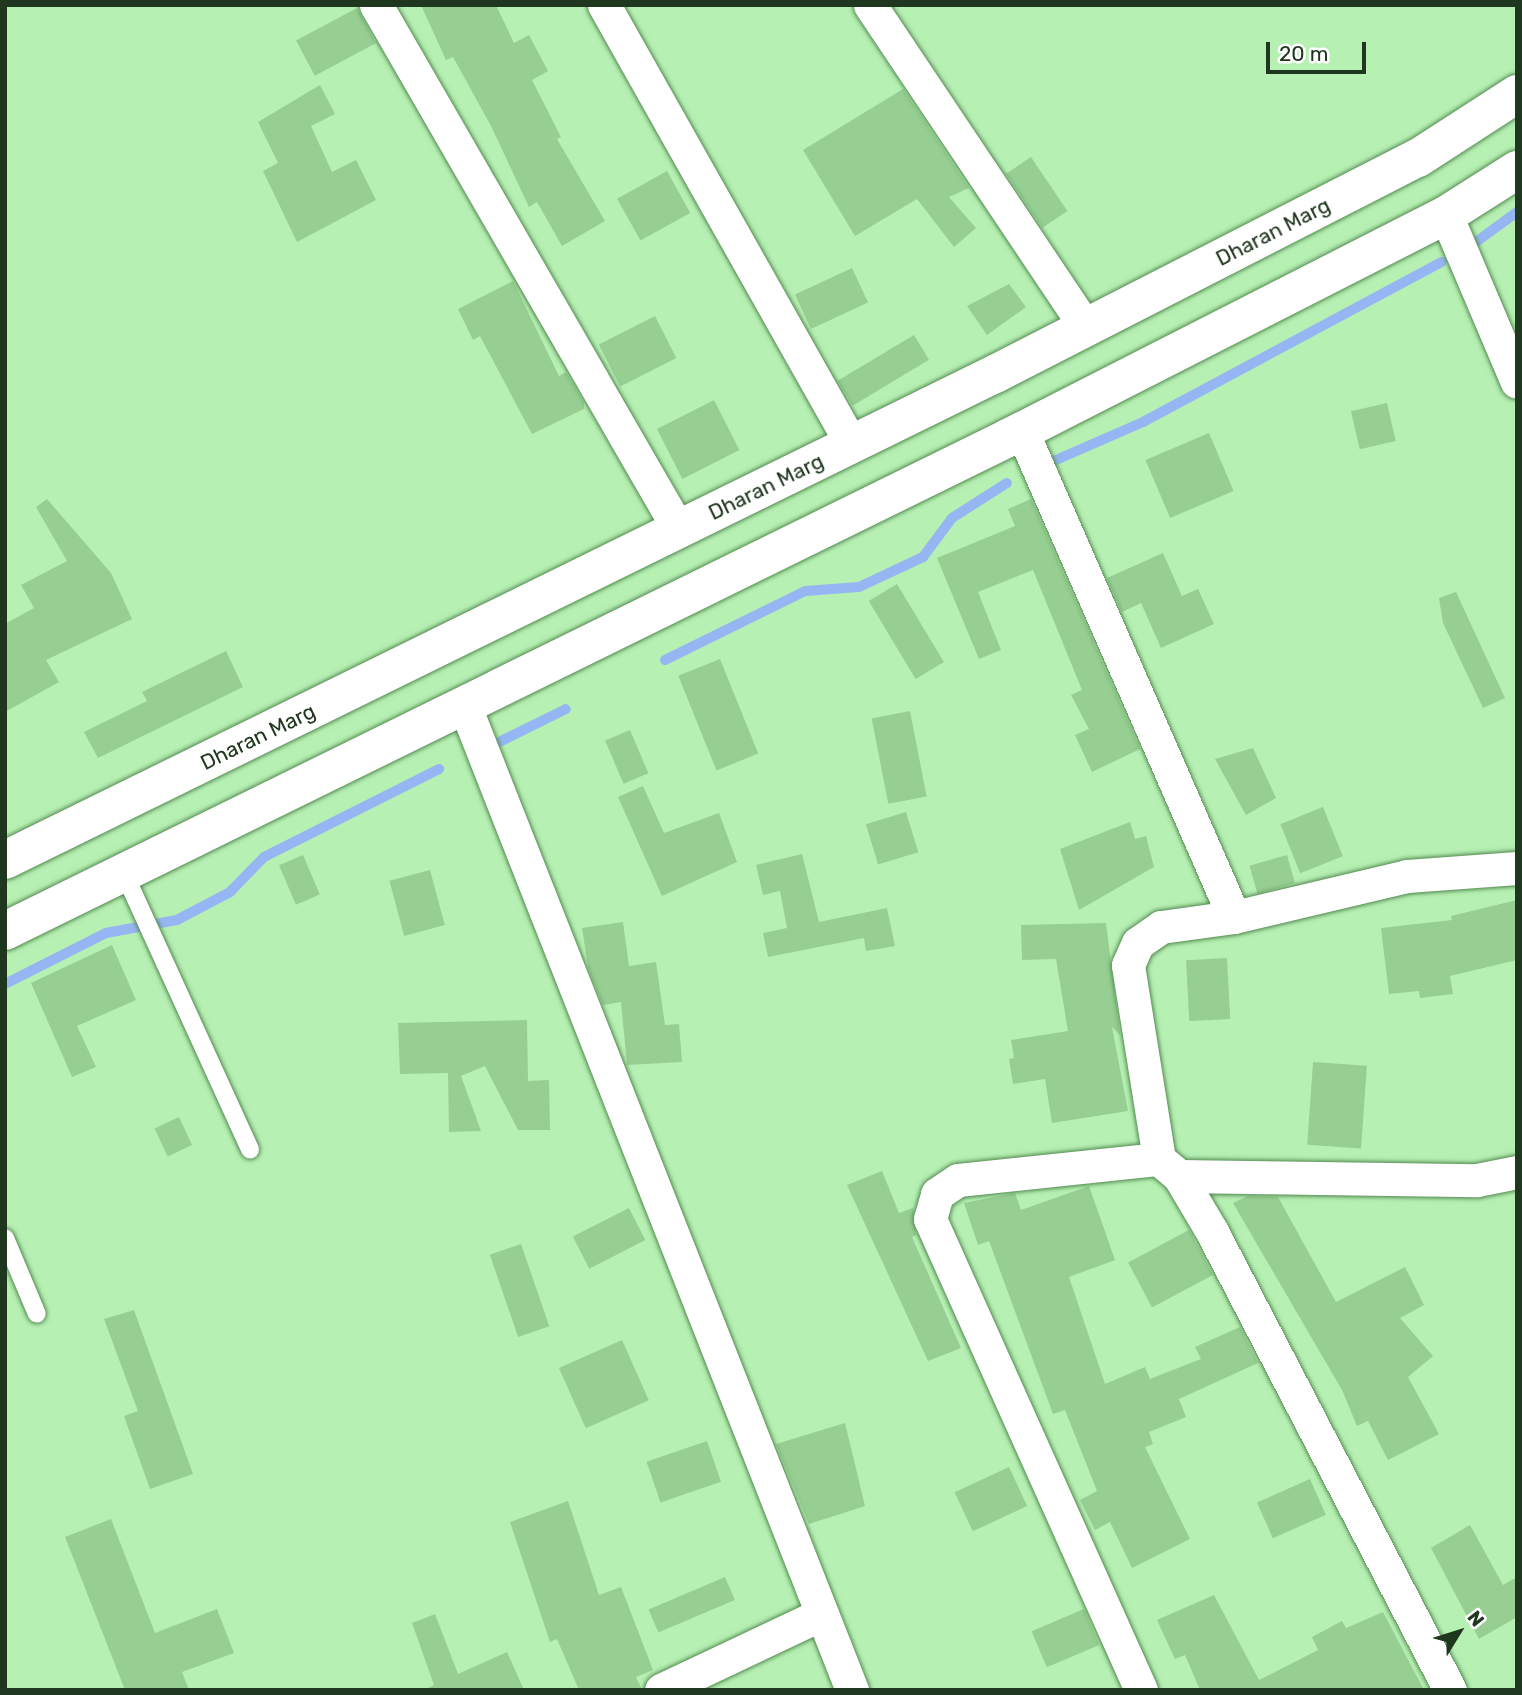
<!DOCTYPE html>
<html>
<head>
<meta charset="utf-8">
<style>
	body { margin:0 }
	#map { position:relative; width:1522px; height:1695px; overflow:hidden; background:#b6f0b3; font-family:Rubik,sans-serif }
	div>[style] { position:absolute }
	.stream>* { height:10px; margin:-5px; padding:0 5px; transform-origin:5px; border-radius:5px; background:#96b6f3 }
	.building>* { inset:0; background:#97cf93; transform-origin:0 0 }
	.roads { filter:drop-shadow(0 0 2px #548951) drop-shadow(0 0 2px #548951) }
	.lane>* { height:18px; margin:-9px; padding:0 9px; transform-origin:9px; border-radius:9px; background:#fff }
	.street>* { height:33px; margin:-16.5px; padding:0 16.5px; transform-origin:16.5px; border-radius:16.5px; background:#fff }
	.primary>* { height:38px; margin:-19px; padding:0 19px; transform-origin:19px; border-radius:19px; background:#fff }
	span { translate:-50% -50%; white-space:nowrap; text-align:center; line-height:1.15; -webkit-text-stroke:5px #fff; paint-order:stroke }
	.street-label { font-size:21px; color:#20371f }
	.frame { position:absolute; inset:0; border:7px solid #20371f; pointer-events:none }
	.north { position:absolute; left:1424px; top:1597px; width:70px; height:70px; -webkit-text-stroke:5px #fff; paint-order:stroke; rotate:52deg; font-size:19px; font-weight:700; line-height:28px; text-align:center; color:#20371f }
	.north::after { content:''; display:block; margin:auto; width:24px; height:32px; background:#20371f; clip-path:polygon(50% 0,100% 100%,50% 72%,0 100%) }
	.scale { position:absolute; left:1266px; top:42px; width:100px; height:32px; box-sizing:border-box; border:4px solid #20371f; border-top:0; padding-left:9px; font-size:21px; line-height:24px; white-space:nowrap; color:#20371f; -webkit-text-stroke:5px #fff; paint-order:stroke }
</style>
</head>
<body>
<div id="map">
	<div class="stream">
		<div style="left:1476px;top:242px;width:51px;rotate:-36.2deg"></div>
		<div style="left:1056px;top:460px;width:95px;rotate:-23.6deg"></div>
		<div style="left:1143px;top:422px;width:339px;rotate:-28.2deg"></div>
		<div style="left:665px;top:660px;width:156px;rotate:-26.2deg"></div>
		<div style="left:805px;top:591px;width:54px;rotate:-4.2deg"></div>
		<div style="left:859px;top:587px;width:71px;rotate:-25.1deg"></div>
		<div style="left:923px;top:557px;width:49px;rotate:-53.4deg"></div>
		<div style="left:952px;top:518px;width:65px;rotate:-32.5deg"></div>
		<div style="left:485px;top:749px;width:90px;rotate:-26.3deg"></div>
		<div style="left:5px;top:984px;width:113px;rotate:-26.8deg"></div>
		<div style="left:106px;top:933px;width:72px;rotate:-10.4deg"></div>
		<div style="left:177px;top:920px;width:60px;rotate:-27.8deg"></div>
		<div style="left:230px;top:892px;width:49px;rotate:-45.8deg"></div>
		<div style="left:264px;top:857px;width:196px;rotate:-26.7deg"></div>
	</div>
	<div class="building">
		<div style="clip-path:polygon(421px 5px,496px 5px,514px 43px,529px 35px,548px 71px,532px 80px,561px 137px,557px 139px,605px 221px,562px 246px,537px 202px,529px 207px,491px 126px,453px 57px,446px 60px)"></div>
		<div style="left:357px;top:8px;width:40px;height:69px;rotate:62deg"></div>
		<div style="clip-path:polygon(320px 85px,335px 114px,311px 126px,332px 172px,356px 160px,376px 200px,297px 242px,263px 171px,278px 163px,258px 122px)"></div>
		<div style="clip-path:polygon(903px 89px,969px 188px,949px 197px,976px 228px,954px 247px,917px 199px,855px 236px,803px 150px)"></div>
		<div style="left:1031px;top:157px;width:65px;height:30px;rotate:56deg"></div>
		<div style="left:667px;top:171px;width:48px;height:57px;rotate:61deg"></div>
		<div style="left:852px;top:268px;width:38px;height:63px;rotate:65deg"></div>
		<div style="clip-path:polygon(513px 281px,559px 376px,566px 372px,584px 403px,584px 409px,532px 434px,480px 336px,473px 340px,458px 309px)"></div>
		<div style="clip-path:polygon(1009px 284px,1026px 307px,987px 335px,967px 306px)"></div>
		<div style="left:655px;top:316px;width:47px;height:63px;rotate:63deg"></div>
		<div style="left:914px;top:335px;width:29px;height:89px;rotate:59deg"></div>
		<div style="left:714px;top:400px;width:56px;height:64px;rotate:63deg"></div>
		<div style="left:1387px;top:403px;width:39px;height:37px;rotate:77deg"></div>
		<div style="left:1209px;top:433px;width:63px;height:69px;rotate:67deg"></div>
		<div style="clip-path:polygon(47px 499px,111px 573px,132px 619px,46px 660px,59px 682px,5px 712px,5px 624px,34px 608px,21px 585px,67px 561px,36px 507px)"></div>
		<div style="clip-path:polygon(1031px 499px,1140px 749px,1092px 772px,1075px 735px,1089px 729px,1071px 695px,1082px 690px,1033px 570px,978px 592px,1001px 650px,979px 659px,937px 558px,1015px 526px,1008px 509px)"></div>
		<div style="clip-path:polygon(1163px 553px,1182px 596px,1198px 589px,1214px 624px,1161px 648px,1141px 603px,1122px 612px,1107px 578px)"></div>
		<div style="left:897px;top:584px;width:91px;height:33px;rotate:59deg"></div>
		<div style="clip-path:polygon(1456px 592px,1505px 698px,1483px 708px,1443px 623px,1439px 598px)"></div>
		<div style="clip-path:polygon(226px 651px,243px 687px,98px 758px,84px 732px,147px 701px,142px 692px)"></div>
		<div style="left:720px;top:659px;width:102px;height:45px;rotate:68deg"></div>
		<div style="left:910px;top:711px;width:87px;height:39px;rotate:79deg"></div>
		<div style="left:630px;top:730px;width:47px;height:27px;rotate:67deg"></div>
		<div style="clip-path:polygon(1253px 748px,1276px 798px,1246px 815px,1215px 759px)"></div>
		<div style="clip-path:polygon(643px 786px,664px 833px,719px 813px,737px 862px,662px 896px,618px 797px)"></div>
		<div style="left:1323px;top:807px;width:53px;height:46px;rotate:68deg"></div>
		<div style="left:906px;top:812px;width:42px;height:42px;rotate:73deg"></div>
		<div style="clip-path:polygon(1130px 822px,1135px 839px,1146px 836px,1154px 867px,1079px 910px,1060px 849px)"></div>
		<div style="clip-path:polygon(802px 854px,819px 922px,887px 908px,895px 946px,866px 951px,864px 938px,768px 957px,763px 933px,787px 928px,780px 891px,763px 895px,756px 865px)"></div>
		<div style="left:303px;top:855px;width:43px;height:26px;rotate:67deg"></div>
		<div style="left:1287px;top:855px;width:29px;height:39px;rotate:74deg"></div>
		<div style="left:430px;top:870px;width:57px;height:42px;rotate:75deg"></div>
		<div style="clip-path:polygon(1517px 900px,1517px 960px,1450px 976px,1453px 994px,1420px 998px,1419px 991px,1389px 994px,1381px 928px,1452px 920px,1451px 916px)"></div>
		<div style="clip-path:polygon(623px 922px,629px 966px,656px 962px,665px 1025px,679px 1024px,682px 1062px,627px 1065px,621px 1002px,603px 1005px,588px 967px,582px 928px)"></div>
		<div style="clip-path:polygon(1106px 923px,1120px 1035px,1112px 1027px,1128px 1111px,1052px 1123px,1045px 1079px,1013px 1084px,1009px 1059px,1014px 1058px,1011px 1040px,1068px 1031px,1056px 959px,1022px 960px,1021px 925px)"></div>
		<div style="clip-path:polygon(112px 945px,136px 1000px,77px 1026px,96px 1067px,72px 1077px,31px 983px)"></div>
		<div style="left:1227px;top:958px;width:61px;height:41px;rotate:87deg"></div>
		<div style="clip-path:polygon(527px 1020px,528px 1081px,549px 1080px,550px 1130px,518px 1130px,485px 1066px,461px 1076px,481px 1131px,449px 1132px,448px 1073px,400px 1074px,398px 1023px)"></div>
		<div style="left:1313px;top:1062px;width:54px;height:83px;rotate:4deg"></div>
		<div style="left:179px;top:1117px;width:31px;height:27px;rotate:65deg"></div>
		<div style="clip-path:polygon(882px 1171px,899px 1213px,913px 1208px,916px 1235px,912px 1237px,961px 1348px,928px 1361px,847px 1185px)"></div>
		<div style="clip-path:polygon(1089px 1186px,1115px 1260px,1069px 1277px,1105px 1384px,1145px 1367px,1150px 1379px,1201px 1359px,1195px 1347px,1240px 1327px,1258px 1363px,1179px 1399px,1186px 1417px,1149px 1432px,1153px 1444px,1145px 1447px,1190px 1539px,1132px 1568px,1110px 1522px,1095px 1530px,1080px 1500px,1097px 1491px,1065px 1410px,1053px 1414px,989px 1241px,978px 1245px,964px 1203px,1015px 1193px,1021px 1210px)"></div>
		<div style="clip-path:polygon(1248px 1196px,1278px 1197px,1336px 1302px,1405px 1267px,1424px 1305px,1400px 1318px,1433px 1356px,1408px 1377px,1439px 1434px,1388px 1460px,1368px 1421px,1357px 1426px,1342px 1390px,1233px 1203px)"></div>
		<div style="left:629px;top:1208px;width:36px;height:63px;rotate:63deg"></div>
		<div style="left:1189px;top:1230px;width:51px;height:69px;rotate:62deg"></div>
		<div style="left:521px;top:1244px;width:87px;height:33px;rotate:71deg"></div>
		<div style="clip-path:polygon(134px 1310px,193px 1474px,150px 1489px,124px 1416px,138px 1411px,104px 1319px)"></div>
		<div style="left:622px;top:1340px;width:66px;height:69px;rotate:66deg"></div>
		<div style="clip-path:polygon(845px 1423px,865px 1506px,809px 1524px,776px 1444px)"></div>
		<div style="left:707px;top:1441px;width:43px;height:64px;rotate:71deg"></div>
		<div style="left:1009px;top:1467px;width:43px;height:60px;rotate:65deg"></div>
		<div style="left:1310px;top:1479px;width:39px;height:58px;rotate:66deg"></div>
		<div style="clip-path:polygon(568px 1501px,599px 1595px,621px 1587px,653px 1670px,636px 1677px,642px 1690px,579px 1690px,557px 1639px,550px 1642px,510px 1522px)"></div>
		<div style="clip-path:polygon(111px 1519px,155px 1633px,217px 1609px,234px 1653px,182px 1672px,189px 1690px,125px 1690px,65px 1537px)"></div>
		<div style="clip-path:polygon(1470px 1525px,1503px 1585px,1517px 1577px,1517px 1617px,1479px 1639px,1431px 1548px)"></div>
		<div style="left:725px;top:1577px;width:25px;height:83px;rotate:67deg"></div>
		<div style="clip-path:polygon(1214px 1595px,1259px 1680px,1318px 1650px,1312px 1637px,1342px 1621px,1346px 1628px,1383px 1612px,1424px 1690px,1200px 1690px,1185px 1655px,1175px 1659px,1157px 1620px)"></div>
		<div style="left:1084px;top:1609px;width:39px;height:57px;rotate:67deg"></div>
		<div style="clip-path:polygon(435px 1614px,458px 1674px,507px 1652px,524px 1690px,424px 1690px,434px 1685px,412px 1623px)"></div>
	</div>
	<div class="roads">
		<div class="lane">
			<div style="left:124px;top:873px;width:304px;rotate:65.5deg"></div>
			<div style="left:5px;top:1238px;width:82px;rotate:67.2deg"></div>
		</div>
		<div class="street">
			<div style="left:376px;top:5px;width:606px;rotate:60.01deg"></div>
			<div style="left:604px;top:5px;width:505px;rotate:60.59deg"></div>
			<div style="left:870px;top:5px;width:389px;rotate:56.2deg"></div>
			<div style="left:1446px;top:215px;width:181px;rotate:67deg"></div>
			<div style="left:1022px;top:431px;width:530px;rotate:66.43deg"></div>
			<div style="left:464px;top:704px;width:1060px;rotate:68.52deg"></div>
			<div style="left:1179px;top:1176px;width:298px;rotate:0.8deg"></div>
			<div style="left:1477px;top:1180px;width:41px;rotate:-11.3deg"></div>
			<div style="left:661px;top:1690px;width:178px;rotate:-25.3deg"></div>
			<div style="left:1141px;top:1690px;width:516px;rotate:-114.13deg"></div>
			<div style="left:930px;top:1219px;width:26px;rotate:-74deg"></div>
			<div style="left:937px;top:1194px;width:25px;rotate:-34deg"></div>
			<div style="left:958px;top:1180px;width:202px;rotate:-6deg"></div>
			<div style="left:1450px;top:1690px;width:518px;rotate:-117.45deg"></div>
			<div style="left:1211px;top:1230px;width:63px;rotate:-120.7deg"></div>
			<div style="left:1179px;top:1176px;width:26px;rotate:-140deg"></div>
			<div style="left:1159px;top:1159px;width:196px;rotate:-99.1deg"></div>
			<div style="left:1128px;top:965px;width:24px;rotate:-66deg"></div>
			<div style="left:1138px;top:943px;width:28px;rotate:-35deg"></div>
			<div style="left:1161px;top:927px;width:74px;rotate:-7.8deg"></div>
			<div style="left:1234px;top:917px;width:178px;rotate:-13.3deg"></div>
			<div style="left:1407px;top:876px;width:110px;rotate:-4.2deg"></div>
		</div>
		<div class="primary">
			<div style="left:5px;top:860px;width:1103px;rotate:-26.15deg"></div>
			<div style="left:995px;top:374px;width:475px;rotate:-27.1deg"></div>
			<div style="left:1418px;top:158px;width:118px;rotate:-32.9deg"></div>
			<div style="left:5px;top:931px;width:1133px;rotate:-26.18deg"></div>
			<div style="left:1022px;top:431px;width:476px;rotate:-27deg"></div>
			<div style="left:1446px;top:215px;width:84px;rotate:-32.4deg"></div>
		</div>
	</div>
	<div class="street-label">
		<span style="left:1273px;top:232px;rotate:-27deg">Dharan Marg</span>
		<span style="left:766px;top:487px;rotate:-26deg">Dharan Marg</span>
		<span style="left:258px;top:737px;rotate:-26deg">Dharan Marg</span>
	</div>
	<div class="frame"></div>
	<div class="north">N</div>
	<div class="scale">20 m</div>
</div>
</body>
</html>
